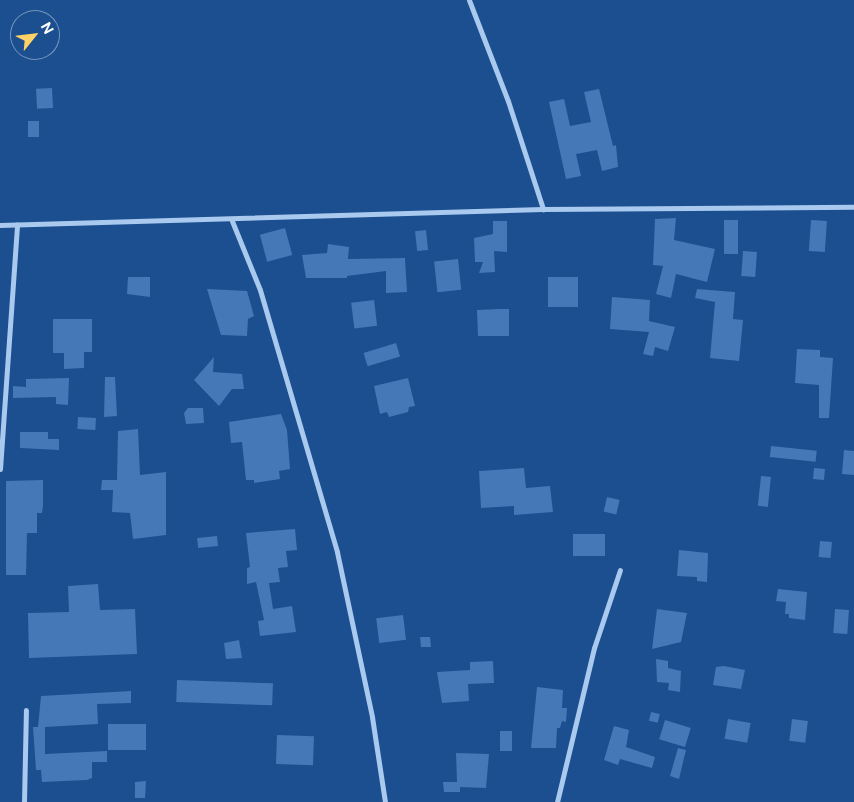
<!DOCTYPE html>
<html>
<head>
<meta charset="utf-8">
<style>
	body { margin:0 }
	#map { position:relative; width:854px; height:802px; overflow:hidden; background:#1b4f8f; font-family:"Public Sans",sans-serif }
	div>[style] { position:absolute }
	.building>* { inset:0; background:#4478b7; transform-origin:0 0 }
	.minor>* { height:5px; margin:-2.5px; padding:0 2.5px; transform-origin:2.5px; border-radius:2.5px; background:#a9c9ee }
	span { translate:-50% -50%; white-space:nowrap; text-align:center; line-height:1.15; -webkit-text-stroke:5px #1b4f8f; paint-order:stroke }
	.north { position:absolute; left:10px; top:10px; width:50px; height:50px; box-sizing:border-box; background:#1b4f8f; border:1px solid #7695bc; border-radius:50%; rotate:61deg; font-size:14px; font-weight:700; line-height:20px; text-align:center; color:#fff }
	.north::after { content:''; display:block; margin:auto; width:18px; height:22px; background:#ffd166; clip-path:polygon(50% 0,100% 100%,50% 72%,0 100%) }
</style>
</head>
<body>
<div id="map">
	<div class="building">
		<div style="left:52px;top:88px;width:20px;height:16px;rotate:87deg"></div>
		<div style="clip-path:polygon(599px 89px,613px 146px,616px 145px,618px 167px,602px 171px,597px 150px,576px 154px,581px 176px,566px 179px,549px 102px,564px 99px,570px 126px,591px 122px,584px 92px)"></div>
		<div style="left:28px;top:121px;width:11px;height:16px"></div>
		<div style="clip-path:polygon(676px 218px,674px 240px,715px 249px,707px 282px,676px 274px,671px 298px,656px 294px,663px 266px,653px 265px,655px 219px)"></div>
		<div style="left:724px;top:220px;width:14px;height:34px"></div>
		<div style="left:811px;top:220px;width:16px;height:31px;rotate:4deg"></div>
		<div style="clip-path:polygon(493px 221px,507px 221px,507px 252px,494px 251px,495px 272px,479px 273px,483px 262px,475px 262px,474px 238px,493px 234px)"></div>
		<div style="left:285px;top:228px;width:28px;height:26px;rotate:75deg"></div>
		<div style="left:426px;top:230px;width:20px;height:11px;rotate:84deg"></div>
		<div style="clip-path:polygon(328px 244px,349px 247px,348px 259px,405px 258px,407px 292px,386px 293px,386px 271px,347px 276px,347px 278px,306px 278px,302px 255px,327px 253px)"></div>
		<div style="left:743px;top:251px;width:14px;height:25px;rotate:4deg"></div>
		<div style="left:458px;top:259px;width:31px;height:24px;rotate:84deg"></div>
		<div style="clip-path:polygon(128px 277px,150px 277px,150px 297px,127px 294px)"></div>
		<div style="left:548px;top:277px;width:30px;height:30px"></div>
		<div style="clip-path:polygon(207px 289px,247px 291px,254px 316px,248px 319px,247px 336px,221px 335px)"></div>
		<div style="clip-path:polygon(697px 289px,735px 292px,733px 319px,743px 320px,739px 361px,710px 358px,715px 302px,695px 298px)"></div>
		<div style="clip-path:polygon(612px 297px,650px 300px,649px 321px,675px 327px,668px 351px,655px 347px,653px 356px,643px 354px,649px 332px,610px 329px)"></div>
		<div style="left:374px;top:300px;width:26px;height:23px;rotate:83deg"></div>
		<div style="clip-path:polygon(499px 309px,509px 309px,509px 336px,478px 336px,477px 310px)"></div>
		<div style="clip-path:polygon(53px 319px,92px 319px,92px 352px,84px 352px,84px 368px,64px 369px,64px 353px,53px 353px)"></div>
		<div style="left:396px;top:343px;width:14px;height:34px;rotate:73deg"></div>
		<div style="clip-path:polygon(797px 349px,820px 350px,820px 357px,833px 358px,829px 418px,819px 418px,819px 385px,795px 383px)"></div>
		<div style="clip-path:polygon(214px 357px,213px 372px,242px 374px,244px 389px,232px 389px,219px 406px,194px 380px)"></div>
		<div style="clip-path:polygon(105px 377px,115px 377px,117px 416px,104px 417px)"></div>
		<div style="clip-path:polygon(69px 378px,68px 405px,56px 404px,56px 397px,13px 398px,13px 386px,26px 387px,26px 379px)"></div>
		<div style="clip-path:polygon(408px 378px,415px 406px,409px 407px,408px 412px,389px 417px,387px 412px,380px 414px,374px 386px)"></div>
		<div style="clip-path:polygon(188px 408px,203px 408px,204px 423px,186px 424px,184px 413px)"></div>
		<div style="clip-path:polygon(281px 414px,287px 430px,290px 469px,279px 471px,280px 479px,254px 483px,254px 480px,246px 480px,242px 442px,231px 443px,229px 422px)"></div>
		<div style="left:78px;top:417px;width:18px;height:12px;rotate:3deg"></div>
		<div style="clip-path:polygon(138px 429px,140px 475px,166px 472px,166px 535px,133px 539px,130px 513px,112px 512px,113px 490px,101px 490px,102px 480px,117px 480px,118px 431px)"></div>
		<div style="clip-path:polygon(20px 432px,48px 432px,48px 439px,59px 439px,59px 450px,20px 448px)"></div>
		<div style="left:771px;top:446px;width:46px;height:11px;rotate:6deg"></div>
		<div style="clip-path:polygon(844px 450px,854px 451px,854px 475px,842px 474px)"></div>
		<div style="clip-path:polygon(524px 468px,526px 488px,550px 486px,553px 512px,514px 515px,514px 506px,481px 508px,479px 471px)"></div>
		<div style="left:814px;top:468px;width:11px;height:11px;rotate:5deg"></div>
		<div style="left:761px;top:476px;width:10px;height:30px;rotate:6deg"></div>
		<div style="clip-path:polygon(43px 480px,43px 506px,42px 513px,37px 513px,37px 533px,27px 533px,26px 575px,6px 575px,6px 481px)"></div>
		<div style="left:607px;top:497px;width:13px;height:15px;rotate:13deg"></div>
		<div style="clip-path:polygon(295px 529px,297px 550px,286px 551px,288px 567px,278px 568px,280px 582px,269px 583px,273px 609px,292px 606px,296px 632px,260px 636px,258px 621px,264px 620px,256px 582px,247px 584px,247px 568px,250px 567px,246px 533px)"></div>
		<div style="left:573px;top:534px;width:32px;height:22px"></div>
		<div style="left:217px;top:536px;width:10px;height:20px;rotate:84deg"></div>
		<div style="left:820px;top:541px;width:12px;height:16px;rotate:5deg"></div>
		<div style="clip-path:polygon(679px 550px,708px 553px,707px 582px,697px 581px,697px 577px,677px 576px)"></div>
		<div style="clip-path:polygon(98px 584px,100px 610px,135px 609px,137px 654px,29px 658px,28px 613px,69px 612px,68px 586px)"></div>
		<div style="clip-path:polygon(778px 589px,807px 592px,805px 620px,789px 618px,789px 614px,785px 614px,786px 602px,776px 601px)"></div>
		<div style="clip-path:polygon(657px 609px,687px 613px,681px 642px,652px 649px)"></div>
		<div style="left:835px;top:609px;width:14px;height:24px;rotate:4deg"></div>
		<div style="left:403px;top:615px;width:25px;height:27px;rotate:83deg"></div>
		<div style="clip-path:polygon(420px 637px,430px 637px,431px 647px,421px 647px)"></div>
		<div style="clip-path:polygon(239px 640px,242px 658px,226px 659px,224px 643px)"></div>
		<div style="clip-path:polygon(656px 659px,668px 661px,668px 668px,681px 671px,680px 692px,668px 690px,669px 683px,657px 682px)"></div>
		<div style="clip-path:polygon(493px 661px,494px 683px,468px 684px,469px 701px,442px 703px,437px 672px,470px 670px,470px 662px)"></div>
		<div style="clip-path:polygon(724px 666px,745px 670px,741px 689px,713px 685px,716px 667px)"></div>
		<div style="left:177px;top:680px;width:96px;height:22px;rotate:2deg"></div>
		<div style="clip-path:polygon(537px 687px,563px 690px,562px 708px,567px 708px,566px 722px,562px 721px,560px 728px,557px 728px,556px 748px,531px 748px)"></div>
		<div style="clip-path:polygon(131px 691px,131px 703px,97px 704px,98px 724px,45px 727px,45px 754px,107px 751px,107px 762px,92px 762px,92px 778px,87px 780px,42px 782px,41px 770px,36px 770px,33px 727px,38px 727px,41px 696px)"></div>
		<div style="left:651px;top:712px;width:9px;height:9px;rotate:13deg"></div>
		<div style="left:728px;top:719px;width:23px;height:20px;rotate:10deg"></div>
		<div style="left:792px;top:719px;width:16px;height:22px;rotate:7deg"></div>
		<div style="left:665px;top:720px;width:27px;height:20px;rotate:17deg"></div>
		<div style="left:146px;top:724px;width:26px;height:38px;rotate:90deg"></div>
		<div style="clip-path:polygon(614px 726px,629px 730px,626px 747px,655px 757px,652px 768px,620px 759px,618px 765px,604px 760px)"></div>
		<div style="left:500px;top:731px;width:12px;height:20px"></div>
		<div style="left:277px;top:735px;width:37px;height:29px;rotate:2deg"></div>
		<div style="clip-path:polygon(678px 748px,686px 750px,679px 779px,670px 776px)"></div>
		<div style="clip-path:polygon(456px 753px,489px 754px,486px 788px,460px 787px,460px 792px,444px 792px,443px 782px,457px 782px)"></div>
		<div style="clip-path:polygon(146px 781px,145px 798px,135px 798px,135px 782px)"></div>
	</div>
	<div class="minor">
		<div style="left:469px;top:0;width:108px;rotate:68.9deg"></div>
		<div style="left:508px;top:101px;width:114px;rotate:72deg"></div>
		<div style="left:232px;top:221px;width:74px;rotate:67.9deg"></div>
		<div style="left:260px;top:290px;width:273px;rotate:73.6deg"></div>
		<div style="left:337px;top:552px;width:169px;rotate:78deg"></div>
		<div style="left:372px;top:717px;width:86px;rotate:81.3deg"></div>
		<div style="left:0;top:225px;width:543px;rotate:-1.69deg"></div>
		<div style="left:543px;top:209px;width:311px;rotate:-0.4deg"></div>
		<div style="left:0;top:469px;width:245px;rotate:-86deg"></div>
		<div style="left:24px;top:802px;width:92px;rotate:-88.8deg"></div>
		<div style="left:557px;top:802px;width:158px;rotate:-76.5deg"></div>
		<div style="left:594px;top:648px;width:82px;rotate:-71.6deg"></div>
	</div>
	<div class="north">N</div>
</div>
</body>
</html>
